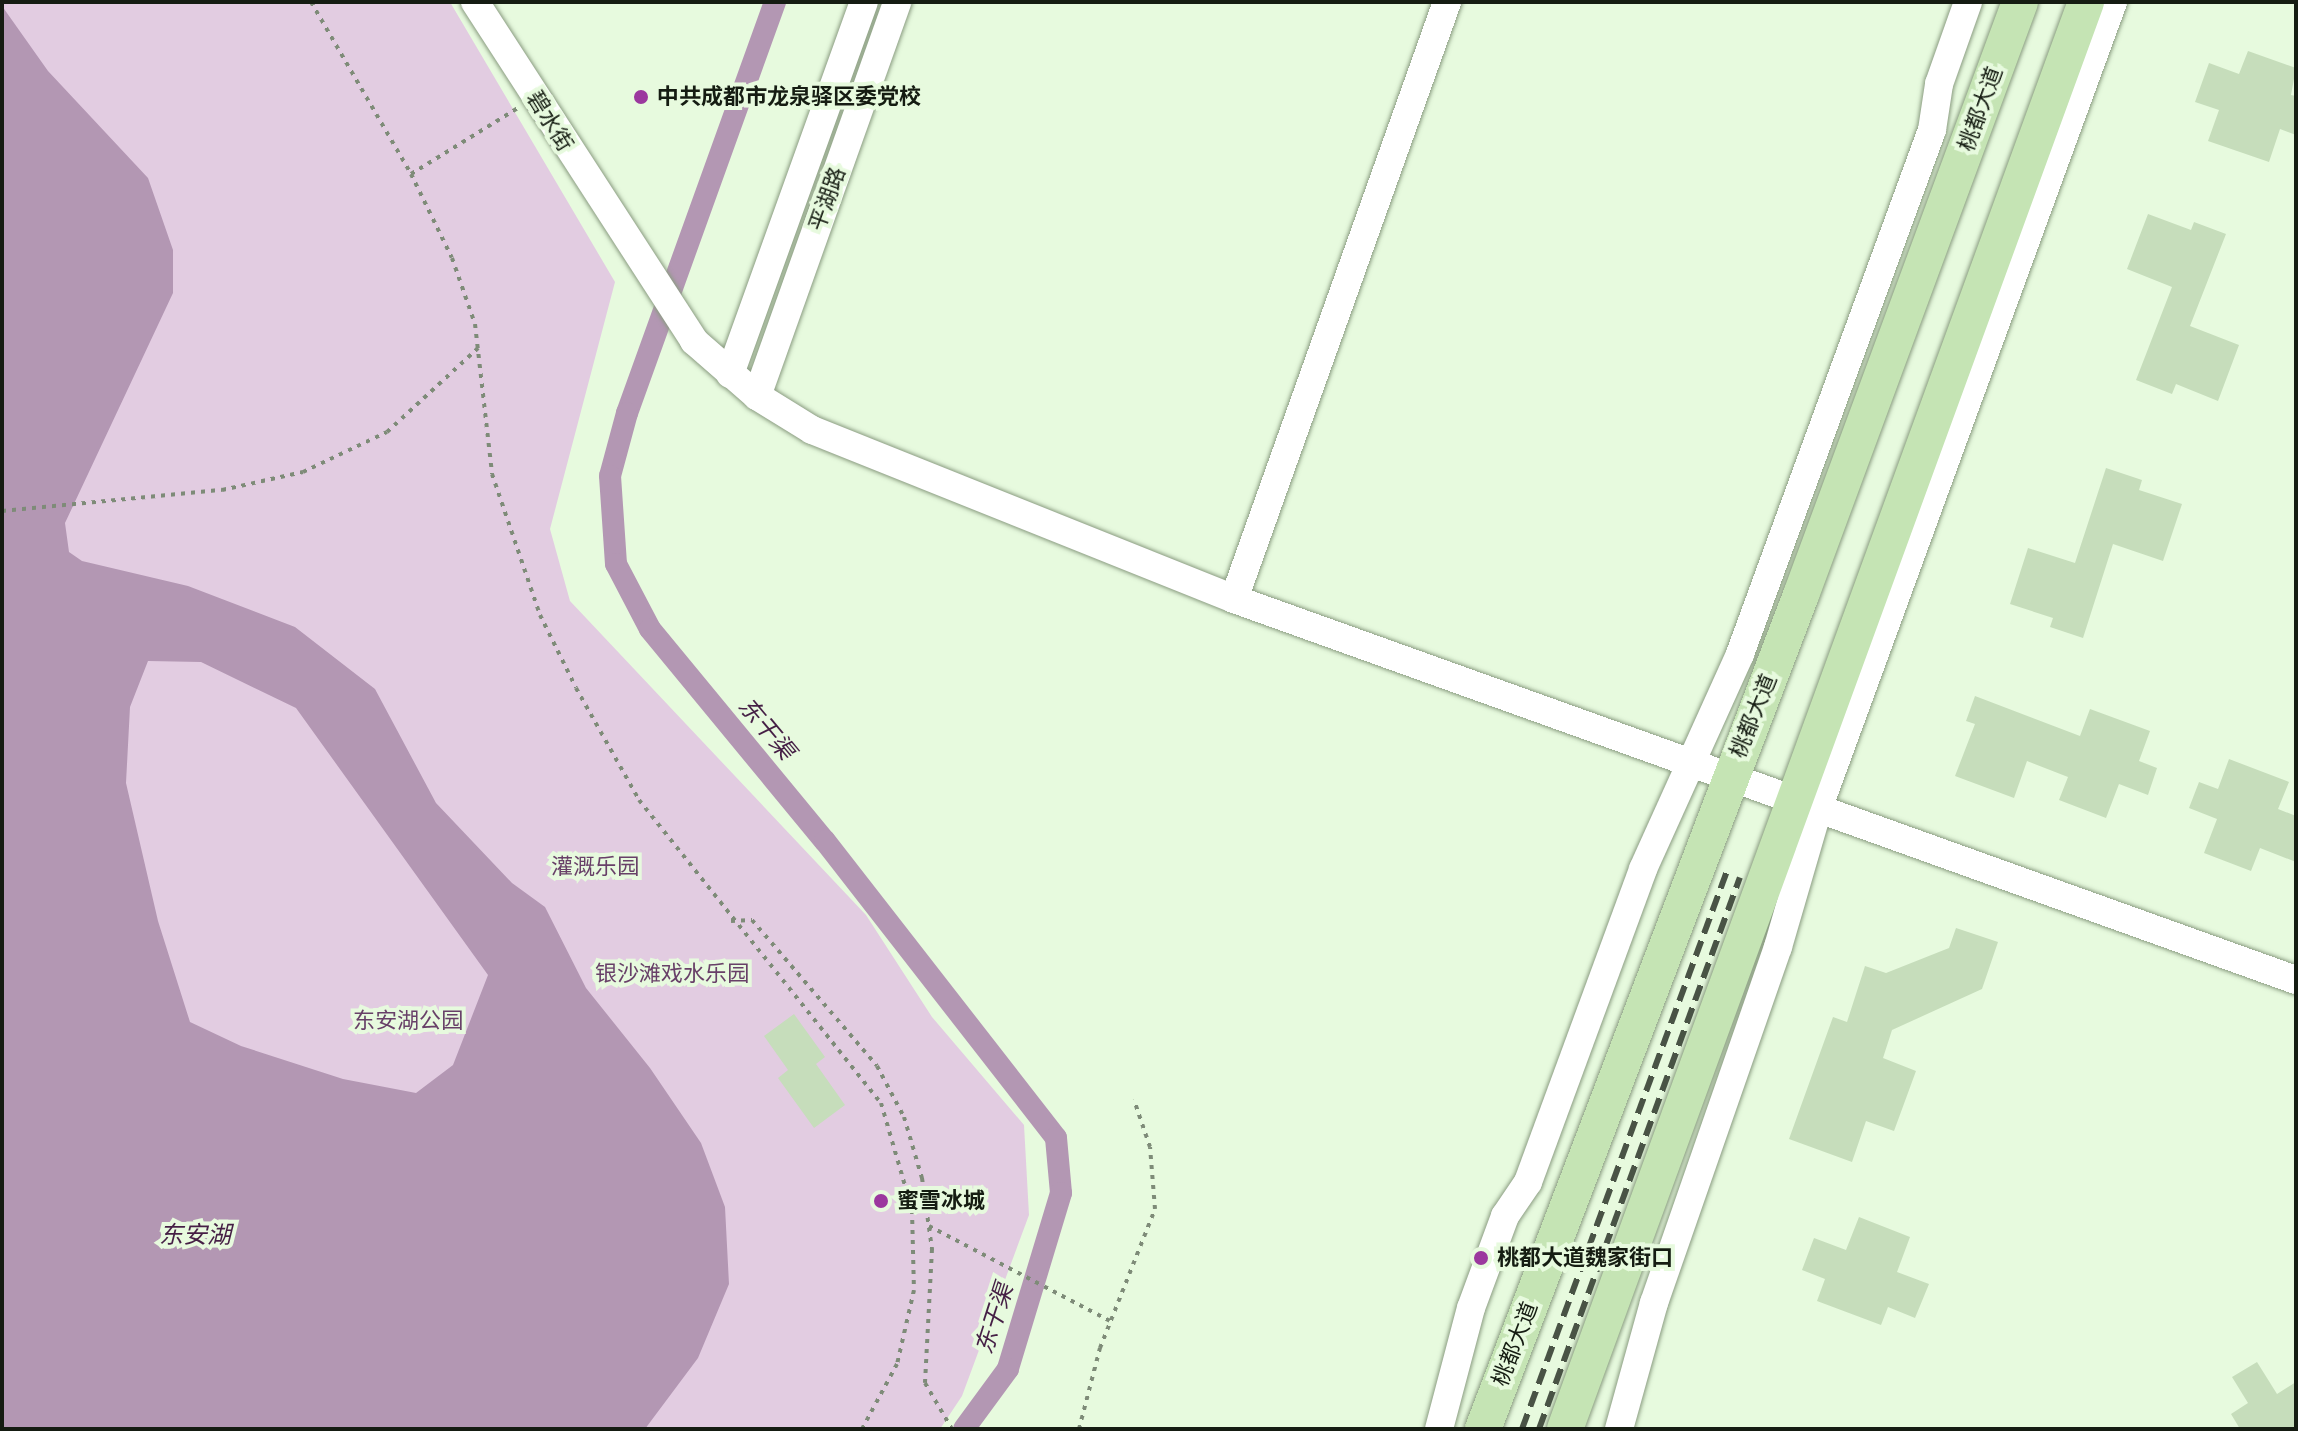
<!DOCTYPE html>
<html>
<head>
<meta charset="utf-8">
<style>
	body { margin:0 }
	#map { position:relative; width:2298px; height:1431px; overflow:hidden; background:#e7fade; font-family:Roboto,"Noto Sans SC",sans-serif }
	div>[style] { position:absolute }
	.green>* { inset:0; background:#e2cce1 }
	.water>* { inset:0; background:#b397b3 }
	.canal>* { height:22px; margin:-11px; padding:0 11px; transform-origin:11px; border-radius:11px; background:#b397b3 }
	.building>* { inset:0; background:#c6ddbb }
	.path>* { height:4px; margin-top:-2px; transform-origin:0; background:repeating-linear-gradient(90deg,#7e8b78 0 4px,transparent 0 10px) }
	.roads { filter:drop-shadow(0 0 2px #8a9c81) drop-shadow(0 0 2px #8a9c81) }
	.minor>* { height:28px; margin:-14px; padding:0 14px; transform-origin:14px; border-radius:14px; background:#fff }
	.major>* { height:36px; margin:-18px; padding:0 18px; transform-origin:18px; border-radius:18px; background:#c5e4b4 }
	.rail>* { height:6px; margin-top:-3px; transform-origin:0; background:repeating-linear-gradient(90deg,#495345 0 16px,transparent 0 24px) }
	.dots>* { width:22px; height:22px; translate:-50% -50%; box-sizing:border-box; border:4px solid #e7fade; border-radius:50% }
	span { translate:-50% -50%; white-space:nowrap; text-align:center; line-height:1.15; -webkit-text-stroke:8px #e7fade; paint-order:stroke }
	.poi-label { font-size:22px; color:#151c12; font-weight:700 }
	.left { translate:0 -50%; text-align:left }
	.street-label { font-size:22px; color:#151c12 }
	.park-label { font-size:22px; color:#684068 }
	.water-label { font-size:24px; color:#451f45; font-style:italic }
	.frame { position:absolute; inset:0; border:4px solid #151c12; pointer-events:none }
</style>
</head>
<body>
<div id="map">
	<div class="green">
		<div style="clip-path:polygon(2px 2px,450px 2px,615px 282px,550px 529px,570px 601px,866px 915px,932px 1017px,1024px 1125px,1029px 1215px,962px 1396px,940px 1429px,2px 1429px)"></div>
	</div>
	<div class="water">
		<div style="clip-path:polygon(evenodd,2px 6px,48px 71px,148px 178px,173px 250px,173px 293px,65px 523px,69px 552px,82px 561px,188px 586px,295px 627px,375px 689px,436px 803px,512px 883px,545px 907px,586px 988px,650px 1068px,701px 1143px,725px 1207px,729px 1284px,698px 1358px,645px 1429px,2px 1429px,2px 6px,148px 661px,201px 662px,296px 708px,488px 975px,453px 1065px,416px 1093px,343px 1079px,241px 1046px,190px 1022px,158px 921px,126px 783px,130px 707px,148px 661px)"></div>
	</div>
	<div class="canal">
		<div style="left:775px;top:2px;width:437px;rotate:109.8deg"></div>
		<div style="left:627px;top:413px;width:65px;rotate:105.1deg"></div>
		<div style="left:610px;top:476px;width:88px;rotate:86.1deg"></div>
		<div style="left:616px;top:564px;width:73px;rotate:62.4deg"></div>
		<div style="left:650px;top:629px;width:275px;rotate:50.5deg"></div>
		<div style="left:825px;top:841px;width:376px;rotate:52.1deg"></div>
		<div style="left:1056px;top:1138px;width:55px;rotate:84.8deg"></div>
		<div style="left:1061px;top:1193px;width:184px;rotate:106.8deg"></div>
		<div style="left:1008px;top:1369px;width:74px;rotate:126.3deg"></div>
	</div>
	<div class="building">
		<div style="clip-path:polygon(2248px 51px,2296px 68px,2291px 95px,2296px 96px,2296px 135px,2280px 129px,2269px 162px,2208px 141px,2219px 110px,2195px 102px,2209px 63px,2239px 74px)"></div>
		<div style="clip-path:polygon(2148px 214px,2191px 230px,2194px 222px,2226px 234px,2190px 326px,2239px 345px,2218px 401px,2176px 384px,2172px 394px,2136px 380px,2172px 287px,2127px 269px)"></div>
		<div style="clip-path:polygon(2106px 468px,2142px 480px,2139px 490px,2182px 504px,2163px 561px,2113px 544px,2083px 638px,2050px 627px,2053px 618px,2010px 604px,2028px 548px,2075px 563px)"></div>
		<div style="clip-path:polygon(1975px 696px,2080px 736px,2090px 709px,2150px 731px,2139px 761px,2157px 768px,2148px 795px,2119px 784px,2106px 818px,2059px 800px,2068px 777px,2027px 761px,2014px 798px,1955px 776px,1975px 724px,1966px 721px)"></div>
		<div style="clip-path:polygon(2229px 759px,2289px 782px,2278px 809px,2296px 816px,2296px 862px,2260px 848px,2251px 871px,2204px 853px,2217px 819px,2189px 808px,2199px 782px,2218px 789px)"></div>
		<div style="clip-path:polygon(1956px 928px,1998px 942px,1982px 989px,1892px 1030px,1883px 1058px,1916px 1071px,1894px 1131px,1866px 1121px,1852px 1162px,1789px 1139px,1833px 1017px,1847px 1022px,1865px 966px,1886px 973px,1949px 948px)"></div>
		<div style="clip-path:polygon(794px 1014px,825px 1057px,816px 1064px,845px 1105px,814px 1128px,778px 1078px,788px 1070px,764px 1036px)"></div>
		<div style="clip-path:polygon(1859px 1217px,1910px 1237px,1897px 1272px,1929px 1284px,1915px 1318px,1888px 1307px,1881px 1325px,1817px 1301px,1825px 1279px,1802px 1270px,1814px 1238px,1846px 1250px)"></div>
		<div style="clip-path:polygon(2257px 1362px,2277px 1394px,2296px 1382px,2296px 1429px,2240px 1429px,2231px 1414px,2248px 1403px,2232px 1377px)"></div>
	</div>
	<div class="path">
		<div style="left:311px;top:2px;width:199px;rotate:59.8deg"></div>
		<div style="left:411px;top:174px;width:93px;rotate:64deg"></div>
		<div style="left:452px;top:258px;width:70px;rotate:70.8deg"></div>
		<div style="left:475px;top:324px;width:151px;rotate:83.5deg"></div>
		<div style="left:492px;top:474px;width:149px;rotate:71.2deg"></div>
		<div style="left:540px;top:615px;width:81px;rotate:63.7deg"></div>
		<div style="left:576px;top:688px;width:129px;rotate:60.6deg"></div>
		<div style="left:639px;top:800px;width:388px;rotate:51.4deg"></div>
		<div style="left:881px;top:1103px;width:111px;rotate:73.8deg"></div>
		<div style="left:912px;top:1210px;width:80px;rotate:88.6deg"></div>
		<div style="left:914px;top:1290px;width:76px;rotate:102.9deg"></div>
		<div style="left:897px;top:1364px;width:74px;rotate:118.3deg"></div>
		<div style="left:411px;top:174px;width:126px;rotate:-31.7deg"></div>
		<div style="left:2px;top:511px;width:221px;rotate:-5.5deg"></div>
		<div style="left:222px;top:490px;width:83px;rotate:-12.5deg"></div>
		<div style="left:303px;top:472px;width:93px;rotate:-25.5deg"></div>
		<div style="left:387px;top:432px;width:124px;rotate:-42.7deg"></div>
		<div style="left:731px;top:921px;width:21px;rotate:-3deg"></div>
		<div style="left:752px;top:920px;width:192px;rotate:49.4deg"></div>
		<div style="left:877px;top:1066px;width:58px;rotate:62.1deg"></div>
		<div style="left:904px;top:1117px;width:64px;rotate:73.6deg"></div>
		<div style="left:922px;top:1178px;width:72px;rotate:82deg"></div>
		<div style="left:932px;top:1249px;width:134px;rotate:93deg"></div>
		<div style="left:925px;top:1383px;width:53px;rotate:59.6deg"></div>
		<div style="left:929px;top:1226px;width:204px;rotate:27.7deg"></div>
		<div style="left:1079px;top:1429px;width:84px;rotate:-75.5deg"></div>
		<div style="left:1100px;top:1348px;width:149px;rotate:-68.4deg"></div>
		<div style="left:1155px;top:1209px;width:62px;rotate:-94.6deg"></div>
		<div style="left:1150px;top:1147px;width:50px;rotate:-108.8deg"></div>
	</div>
	<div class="roads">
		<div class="minor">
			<div style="left:475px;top:2px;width:404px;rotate:57.1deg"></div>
			<div style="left:694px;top:341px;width:84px;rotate:41.1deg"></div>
			<div style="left:757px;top:396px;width:65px;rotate:31.7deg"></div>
			<div style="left:812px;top:430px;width:455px;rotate:21.8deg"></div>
			<div style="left:1234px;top:599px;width:1128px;rotate:19.74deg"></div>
			<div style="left:730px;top:374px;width:395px;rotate:-70.2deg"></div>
			<div style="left:757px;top:396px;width:418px;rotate:-70.4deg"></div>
			<div style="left:1234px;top:599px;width:634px;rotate:-70.36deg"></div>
			<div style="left:1439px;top:1429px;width:125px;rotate:-75.2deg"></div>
			<div style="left:1471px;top:1308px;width:98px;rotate:-69.7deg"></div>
			<div style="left:1505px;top:1216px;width:41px;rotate:-55.9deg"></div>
			<div style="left:1528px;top:1182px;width:333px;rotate:-69.8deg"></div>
			<div style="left:1643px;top:869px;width:236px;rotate:-65.7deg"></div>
			<div style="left:1740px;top:654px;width:558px;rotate:-69.88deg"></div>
			<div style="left:1932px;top:130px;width:47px;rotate:-81.3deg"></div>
			<div style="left:1939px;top:84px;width:87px;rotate:-70.5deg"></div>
			<div style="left:1619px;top:1429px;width:131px;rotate:-74.5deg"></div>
			<div style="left:1654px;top:1303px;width:377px;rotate:-70.8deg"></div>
			<div style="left:1778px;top:947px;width:144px;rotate:-73.8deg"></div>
			<div style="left:1818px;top:809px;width:859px;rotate:-69.92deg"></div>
		</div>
		<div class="major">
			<div style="left:1483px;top:1429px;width:893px;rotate:-69.13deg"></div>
			<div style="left:1801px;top:595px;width:632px;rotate:-69.73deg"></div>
			<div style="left:1565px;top:1429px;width:1519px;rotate:-69.94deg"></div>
		</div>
	</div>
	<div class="rail">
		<div style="left:1522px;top:1429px;width:594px;rotate:-69.83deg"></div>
		<div style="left:1539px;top:1429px;width:587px;rotate:-69.99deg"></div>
	</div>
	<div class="dots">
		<div style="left:641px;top:97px;background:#9b389e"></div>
		<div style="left:881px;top:1201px;background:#9b389e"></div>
		<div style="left:1481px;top:1258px;background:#9b389e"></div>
	</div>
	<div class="poi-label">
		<span class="left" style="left:657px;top:97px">中共成都市龙泉驿区委党校</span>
		<span class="left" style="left:897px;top:1201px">蜜雪冰城</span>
		<span class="left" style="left:1497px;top:1258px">桃都大道魏家街口</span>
	</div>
	<div class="street-label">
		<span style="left:1980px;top:109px;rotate:-70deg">桃都大道</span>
		<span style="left:550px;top:121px;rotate:58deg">碧水街</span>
		<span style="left:827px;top:199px;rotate:-70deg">平湖路</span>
		<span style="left:1753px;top:716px;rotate:-68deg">桃都大道</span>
		<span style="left:1515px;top:1344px;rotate:-69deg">桃都大道</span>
	</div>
	<div class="park-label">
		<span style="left:595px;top:867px">灌溉乐园</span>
		<span style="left:672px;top:974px">银沙滩戏水乐园</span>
		<span style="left:408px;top:1021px">东安湖公园</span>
	</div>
	<div class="water-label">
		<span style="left:766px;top:729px;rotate:50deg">东干渠</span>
		<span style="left:195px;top:1236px">东安湖</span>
		<span style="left:995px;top:1319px;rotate:-72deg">东干渠</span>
	</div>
	<div class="frame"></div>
</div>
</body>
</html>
